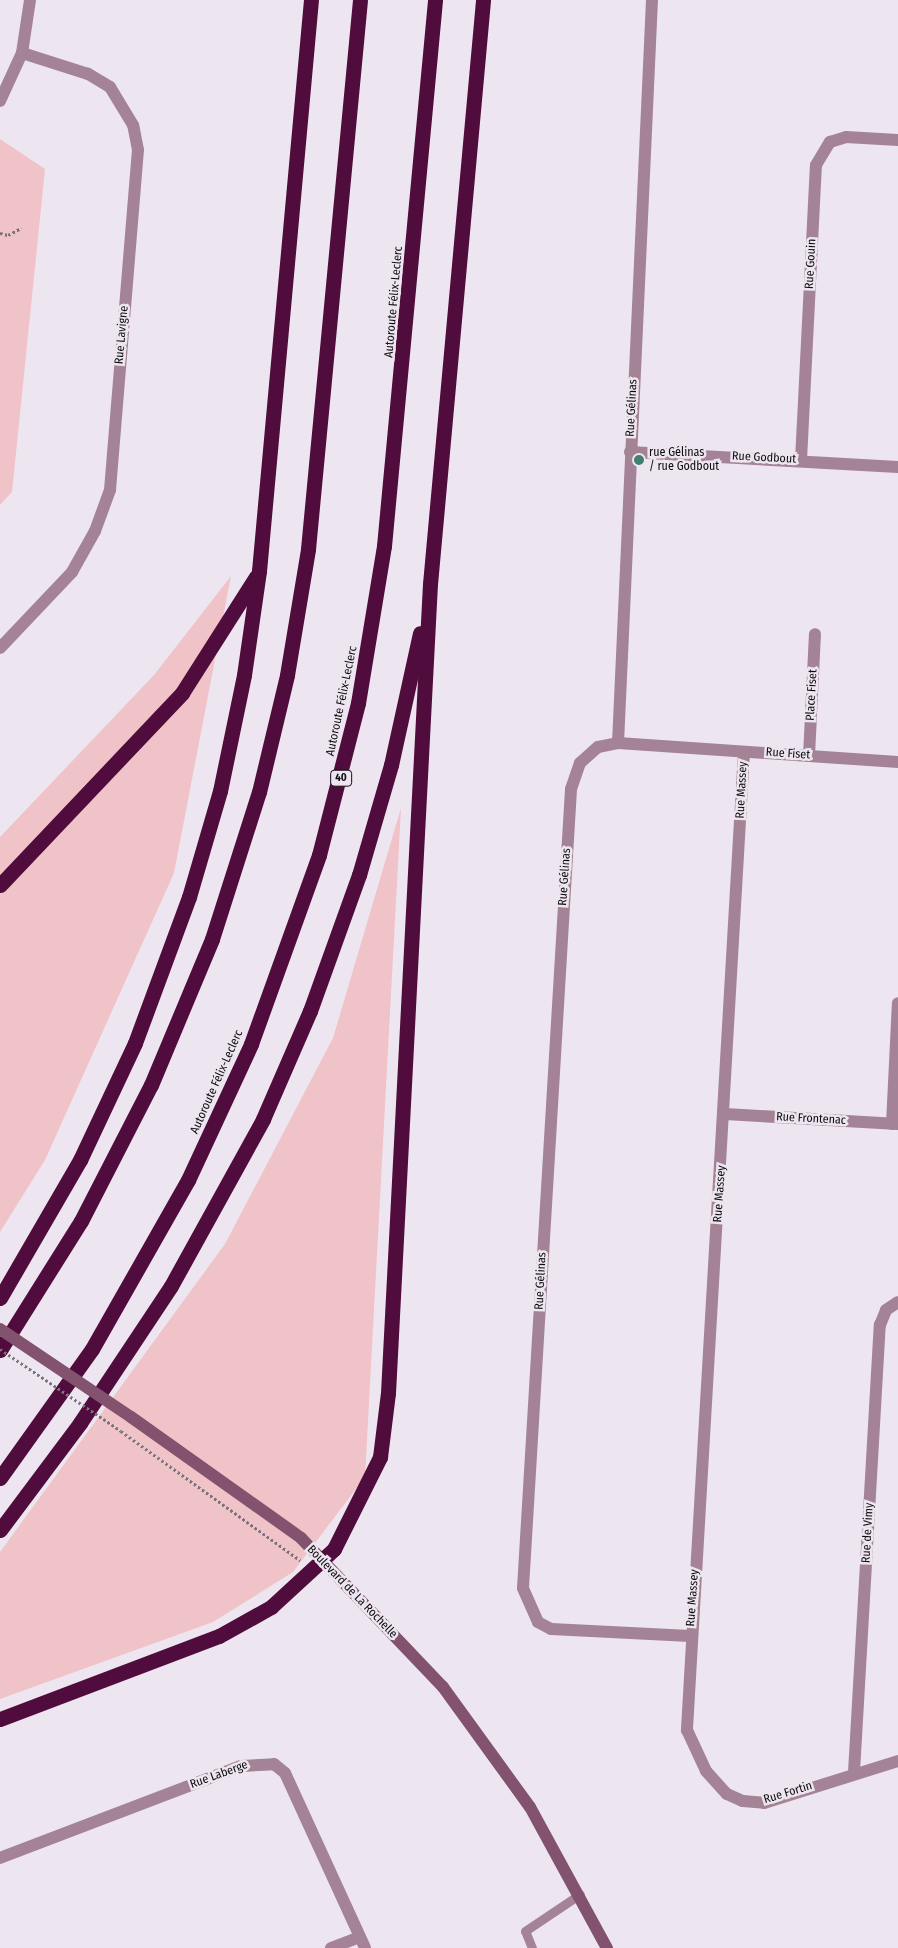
<!DOCTYPE html>
<html>
<head>
<meta charset="utf-8">
<style>
	body { margin:0 }
	#map { position:relative; width:898px; height:1948px; overflow:hidden; background:#ede6f0; font-family:"Fira Sans Condensed",sans-serif }
	div>[style] { position:absolute }
	.green>* { inset:0; background:#efc3c7 }
	.path>* { height:2.5px; margin-top:-1.25px; transform-origin:0; background:repeating-linear-gradient(90deg,#79747b 0 2.5px,transparent 0 5px) }
	.lane>* { height:9px; margin:-4.5px; padding:0 4.5px; transform-origin:4.5px; border-radius:4.5px; background:#a58397 }
	.street>* { height:12px; margin:-6px; padding:0 6px; transform-origin:6px; border-radius:6px; background:#a58397 }
	.secondary>* { height:12px; margin:-6px; padding:0 6px; transform-origin:6px; border-radius:6px; background:#82526f }
	.highway>* { height:15px; margin:-7.5px; padding:0 7.5px; transform-origin:7.5px; border-radius:7.5px; background:#500c3c }
	.path-bridge>* { height:2.5px; margin-top:-1.25px; transform-origin:0; background:repeating-linear-gradient(90deg,#79747b 0 2.5px,transparent 0 5px) }
	.secondary-bridge>* { height:12px; margin:-6px; padding:0 6px; transform-origin:6px; border-radius:6px; background:#82526f }
	.dots>* { width:14px; height:14px; translate:-50% -50%; box-sizing:border-box; border:2px solid #ede6f0; border-radius:50% }
	span { translate:-50% -50%; white-space:nowrap; text-align:center; line-height:1.15; -webkit-text-stroke:5px #ede6f0; paint-order:stroke }
	.shield-label span { padding:1px 4px; background:#ede6f0; border:1px solid; border-radius:4px; -webkit-text-stroke-width:0 }
	.shield-label { font-size:11px; color:#0f0c10; font-weight:700 }
	.street-label { font-size:12px; color:#0f0c10 }
	.poi-label { font-size:12px; color:#0f0c10 }
	.left { translate:0 -50%; text-align:left }
</style>
</head>
<body>
<div id="map">
	<div class="green">
		<div style="clip-path:polygon(0 139px,45px 169px,12px 492px,0 505px)"></div>
		<div style="clip-path:polygon(231px 576px,174px 873px,45px 1160px,0 1232px,0 837px,154px 675px)"></div>
		<div style="clip-path:polygon(401px 808px,365px 1477px,293px 1572px,213px 1622px,0 1699px,0 1552px,225px 1244px,333px 1038px)"></div>
	</div>
	<div class="path">
		<div style="left:0;top:233px;width:8px;rotate:14deg"></div>
		<div style="left:8px;top:235px;width:15px;rotate:-28deg"></div>
		<div style="left:121px;top:1431px;width:221px;rotate:35.8deg"></div>
	</div>
	<div class="lane">
		<div style="left:532px;top:1948px;width:18px;rotate:-112deg"></div>
		<div style="left:525px;top:1931px;width:66px;rotate:-33.9deg"></div>
	</div>
	<div class="street">
		<div style="left:0;top:101px;width:53px;rotate:-65.4deg"></div>
		<div style="left:22px;top:53px;width:54px;rotate:-81.4deg"></div>
		<div style="left:630px;top:452px;width:268px;rotate:3.2deg"></div>
		<div style="left:801px;top:460px;width:295px;rotate:-87.1deg"></div>
		<div style="left:816px;top:165px;width:27px;rotate:-59deg"></div>
		<div style="left:830px;top:142px;width:17px;rotate:-17deg"></div>
		<div style="left:846px;top:137px;width:52px;rotate:3.3deg"></div>
		<div style="left:0;top:648px;width:105px;rotate:-46.5deg"></div>
		<div style="left:72px;top:572px;width:47px;rotate:-60.7deg"></div>
		<div style="left:95px;top:531px;width:44px;rotate:-69.9deg"></div>
		<div style="left:110px;top:490px;width:341px;rotate:-85.3deg"></div>
		<div style="left:138px;top:150px;width:25px;rotate:-101deg"></div>
		<div style="left:133px;top:125px;width:44px;rotate:-121.2deg"></div>
		<div style="left:110px;top:87px;width:26px;rotate:-149deg"></div>
		<div style="left:88px;top:74px;width:69px;rotate:-162.3deg"></div>
		<div style="left:618px;top:743px;width:744px;rotate:-87.38deg"></div>
		<div style="left:744px;top:752px;width:980px;rotate:93.34deg"></div>
		<div style="left:687px;top:1730px;width:45px;rotate:65.1deg"></div>
		<div style="left:706px;top:1771px;width:31px;rotate:48deg"></div>
		<div style="left:727px;top:1794px;width:17px;rotate:24deg"></div>
		<div style="left:743px;top:1801px;width:21px;rotate:5deg"></div>
		<div style="left:764px;top:1803px;width:140px;rotate:-17.4deg"></div>
		<div style="left:809px;top:756px;width:122px;rotate:-87.2deg"></div>
		<div style="left:725px;top:1114px;width:173px;rotate:3.3deg"></div>
		<div style="left:892px;top:1124px;width:121px;rotate:-87.2deg"></div>
		<div style="left:690px;top:1636px;width:139px;rotate:-177.1deg"></div>
		<div style="left:551px;top:1629px;width:15px;rotate:-152deg"></div>
		<div style="left:538px;top:1622px;width:37px;rotate:-114deg"></div>
		<div style="left:523px;top:1588px;width:800px;rotate:-86.56deg"></div>
		<div style="left:571px;top:789px;width:28px;rotate:-71deg"></div>
		<div style="left:580px;top:763px;width:24px;rotate:-42deg"></div>
		<div style="left:598px;top:747px;width:20px;rotate:-11deg"></div>
		<div style="left:618px;top:743px;width:281px;rotate:3.9deg"></div>
		<div style="left:854px;top:1772px;width:448px;rotate:-86.7deg"></div>
		<div style="left:880px;top:1325px;width:16px;rotate:-68deg"></div>
		<div style="left:886px;top:1310px;width:14px;rotate:-34deg"></div>
		<div style="left:0;top:1858px;width:258px;rotate:-20.9deg"></div>
		<div style="left:241px;top:1766px;width:33px;rotate:-3deg"></div>
		<div style="left:274px;top:1764px;width:14px;rotate:39deg"></div>
		<div style="left:285px;top:1773px;width:192px;rotate:65.4deg"></div>
		<div style="left:331px;top:1948px;width:30px;rotate:-21deg"></div>
	</div>
	<div class="secondary">
		<div style="left:131px;top:1417px;width:209px;rotate:35.4deg"></div>
		<div style="left:301px;top:1538px;width:206px;rotate:46.4deg"></div>
		<div style="left:443px;top:1687px;width:148px;rotate:54.1deg"></div>
		<div style="left:530px;top:1807px;width:161px;rotate:61.4deg"></div>
	</div>
	<div class="highway">
		<div style="left:0;top:885px;width:265px;rotate:-46.5deg"></div>
		<div style="left:182px;top:693px;width:138px;rotate:-57.5deg"></div>
		<div style="left:0;top:1298px;width:160px;rotate:-59.9deg"></div>
		<div style="left:80px;top:1160px;width:129px;rotate:-64.8deg"></div>
		<div style="left:135px;top:1043px;width:156px;rotate:-69.7deg"></div>
		<div style="left:189px;top:897px;width:110px;rotate:-73.7deg"></div>
		<div style="left:220px;top:791px;width:118px;rotate:-78.3deg"></div>
		<div style="left:244px;top:675px;width:105px;rotate:-81.8deg"></div>
		<div style="left:259px;top:571px;width:573px;rotate:-84.8deg"></div>
		<div style="left:0;top:1350px;width:152px;rotate:-57.9deg"></div>
		<div style="left:81px;top:1221px;width:153px;rotate:-62.8deg"></div>
		<div style="left:151px;top:1085px;width:158px;rotate:-67.3deg"></div>
		<div style="left:212px;top:939px;width:154px;rotate:-72.3deg"></div>
		<div style="left:259px;top:792px;width:120px;rotate:-76.5deg"></div>
		<div style="left:287px;top:675px;width:128px;rotate:-80.5deg"></div>
		<div style="left:308px;top:549px;width:551px;rotate:-84.59deg"></div>
		<div style="left:0;top:1478px;width:158px;rotate:-54.5deg"></div>
		<div style="left:92px;top:1349px;width:194px;rotate:-60.4deg"></div>
		<div style="left:188px;top:1180px;width:150px;rotate:-65.1deg"></div>
		<div style="left:251px;top:1044px;width:201px;rotate:-70.2deg"></div>
		<div style="left:319px;top:855px;width:157px;rotate:-75.6deg"></div>
		<div style="left:358px;top:703px;width:159px;rotate:-80.6deg"></div>
		<div style="left:384px;top:546px;width:548px;rotate:-84.66deg"></div>
		<div style="left:0;top:1530px;width:134px;rotate:-53.2deg"></div>
		<div style="left:80px;top:1423px;width:164px;rotate:-56.4deg"></div>
		<div style="left:171px;top:1286px;width:191px;rotate:-61.1deg"></div>
		<div style="left:263px;top:1119px;width:118px;rotate:-66.5deg"></div>
		<div style="left:310px;top:1011px;width:145px;rotate:-70.2deg"></div>
		<div style="left:359px;top:875px;width:115px;rotate:-73.8deg"></div>
		<div style="left:391px;top:765px;width:135px;rotate:-77.6deg"></div>
		<div style="left:0;top:1719px;width:234px;rotate:-20.8deg"></div>
		<div style="left:219px;top:1636px;width:60px;rotate:-29.1deg"></div>
		<div style="left:271px;top:1607px;width:86px;rotate:-42.6deg"></div>
		<div style="left:334px;top:1549px;width:103px;rotate:-63.4deg"></div>
		<div style="left:380px;top:1457px;width:64px;rotate:-82.9deg"></div>
		<div style="left:388px;top:1393px;width:810px;rotate:-87.03deg"></div>
		<div style="left:430px;top:584px;width:586px;rotate:-84.81deg"></div>
	</div>
	<div class="path-bridge">
		<div style="left:0;top:1349px;width:146px;rotate:34.1deg"></div>
	</div>
	<div class="secondary-bridge">
		<div style="left:0;top:1329px;width:158px;rotate:33.9deg"></div>
	</div>
	<div class="dots">
		<div style="left:639px;top:460px;background:#40806e"></div>
	</div>
	<div class="shield-label">
		<span style="left:341px;top:778px">40</span>
	</div>
	<div class="street-label">
		<span style="left:811px;top:264px;rotate:-87deg">Rue Gouin</span>
		<span style="left:394px;top:302px;rotate:-85deg">Autoroute Félix-Leclerc</span>
		<span style="left:122px;top:335px;rotate:-85deg">Rue Lavigne</span>
		<span style="left:632px;top:408px;rotate:-87deg">Rue Gélinas</span>
		<span style="left:764px;top:458px;rotate:3deg">Rue Godbout</span>
		<span style="left:812px;top:695px;rotate:-87deg">Place Fiset</span>
		<span style="left:342px;top:701px;rotate:-78deg">Autoroute Félix-Leclerc</span>
		<span style="left:788px;top:754px;rotate:4deg">Rue Fiset</span>
		<span style="left:742px;top:790px;rotate:-87deg">Rue Massey</span>
		<span style="left:565px;top:877px;rotate:-86deg">Rue Gélinas</span>
		<span style="left:217px;top:1082px;rotate:-66deg">Autoroute Félix-Leclerc</span>
		<span style="left:811px;top:1119px;rotate:3deg">Rue Frontenac</span>
		<span style="left:720px;top:1194px;rotate:-86deg">Rue Massey</span>
		<span style="left:541px;top:1281px;rotate:-87deg">Rue Gélinas</span>
		<span style="left:868px;top:1533px;rotate:-87deg">Rue de Vimy</span>
		<span style="left:352px;top:1592px;rotate:46deg">Boulevard de La Rochelle</span>
		<span style="left:693px;top:1598px;rotate:-86deg">Rue Massey</span>
		<span style="left:219px;top:1775px;rotate:-20deg">Rue Laberge</span>
		<span style="left:788px;top:1793px;rotate:-17deg">Rue Fortin</span>
	</div>
	<div class="poi-label">
		<span class="left" style="left:649px;top:460px">rue Gélinas<br>/ rue Godbout</span>
	</div>
</div>
</body>
</html>
